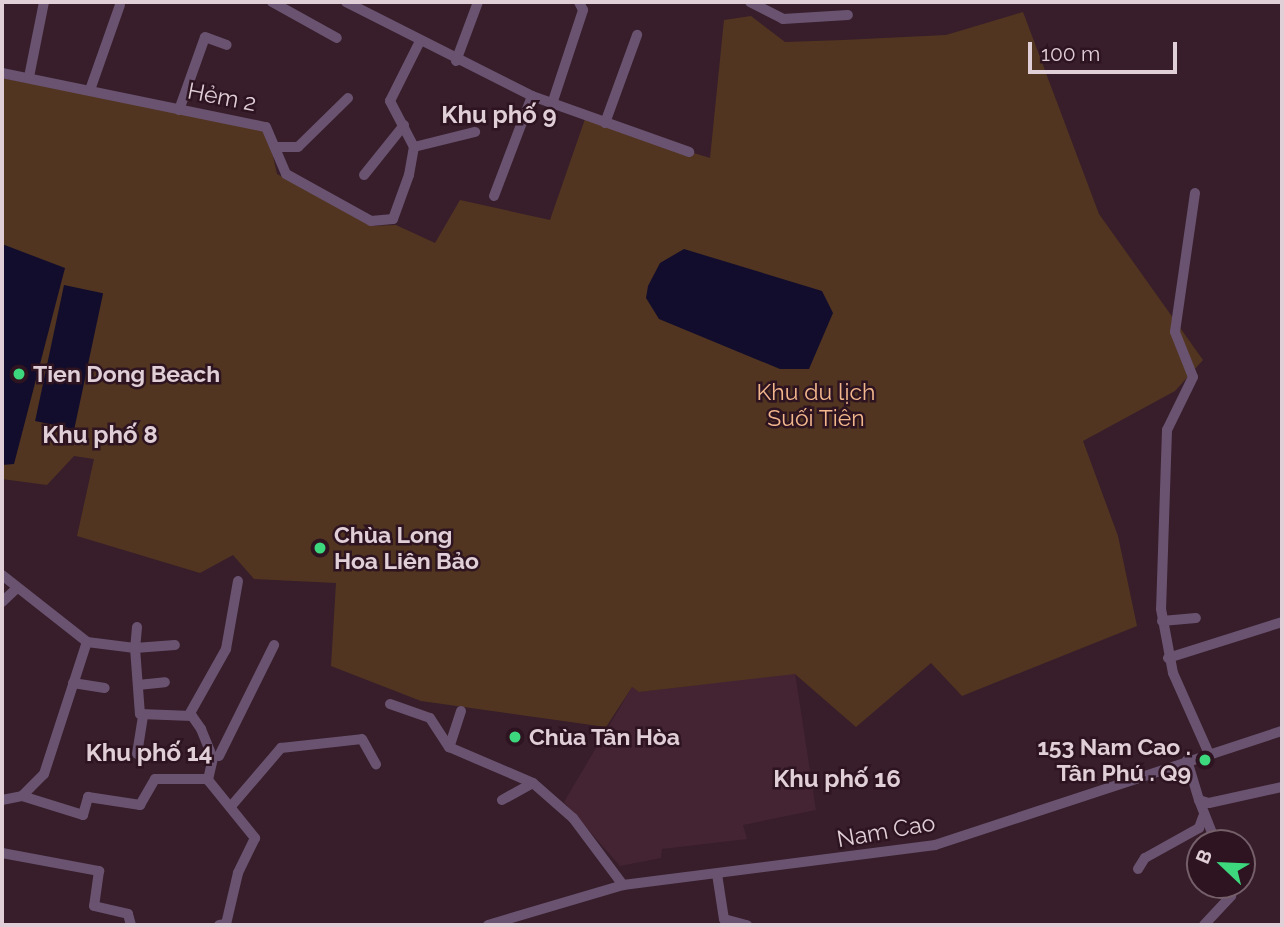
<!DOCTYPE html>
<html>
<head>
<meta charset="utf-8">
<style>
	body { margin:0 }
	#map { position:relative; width:1284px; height:927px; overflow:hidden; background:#371e2a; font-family:Raleway,sans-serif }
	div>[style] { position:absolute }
	.built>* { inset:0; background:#442433 }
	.green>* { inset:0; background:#513521 }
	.water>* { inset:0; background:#120d2c; transform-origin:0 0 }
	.minor>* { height:10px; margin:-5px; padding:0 5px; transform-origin:5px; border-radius:5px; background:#6a5370 }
	.dots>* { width:19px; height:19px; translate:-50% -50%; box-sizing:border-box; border:4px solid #2d1420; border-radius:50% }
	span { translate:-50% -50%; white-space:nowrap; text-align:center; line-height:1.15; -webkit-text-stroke:5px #2d1420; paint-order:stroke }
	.street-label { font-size:23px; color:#e1cfd7 }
	.poi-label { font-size:23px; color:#e1cfd7; font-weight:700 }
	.left { translate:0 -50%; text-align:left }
	.right { translate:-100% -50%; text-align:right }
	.park-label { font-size:23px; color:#f3b78d }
	.neighbourhood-label { font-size:24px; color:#e1cfd7; font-weight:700 }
	.frame { position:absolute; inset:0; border:4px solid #e1cfd7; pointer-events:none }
	.north { position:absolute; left:1186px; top:829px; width:70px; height:70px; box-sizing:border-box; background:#2d1420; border:2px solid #755f69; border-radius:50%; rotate:293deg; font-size:19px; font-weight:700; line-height:28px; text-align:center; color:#e1cfd7 }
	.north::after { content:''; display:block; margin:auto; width:24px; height:32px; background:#3dd77e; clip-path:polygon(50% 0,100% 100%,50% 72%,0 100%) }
	.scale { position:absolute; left:1028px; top:42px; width:149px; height:32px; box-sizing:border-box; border:4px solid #e1cfd7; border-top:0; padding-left:9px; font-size:21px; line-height:24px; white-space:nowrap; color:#e1cfd7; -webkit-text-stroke:5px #2d1420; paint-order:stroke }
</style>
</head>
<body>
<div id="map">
	<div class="built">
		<div style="clip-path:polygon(795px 673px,816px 810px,743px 825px,747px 839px,662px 849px,661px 858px,620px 866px,564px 802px,632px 687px,639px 692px)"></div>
	</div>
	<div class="green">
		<div style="clip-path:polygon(1023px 12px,1099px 214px,1203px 360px,1175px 391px,1083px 441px,1118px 536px,1137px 626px,962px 696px,931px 663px,856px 727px,795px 674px,639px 692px,632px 687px,606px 727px,421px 701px,331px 666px,336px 583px,254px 579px,233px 555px,200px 573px,77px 536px,94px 459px,74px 456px,47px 485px,2px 479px,2px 78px,267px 130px,277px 174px,372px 226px,396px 225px,435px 243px,460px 200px,550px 220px,585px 119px,710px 158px,724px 20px,751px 16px,785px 42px,843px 40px,946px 35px)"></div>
	</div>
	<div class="water">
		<div style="clip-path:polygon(2px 244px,65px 268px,14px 464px,2px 465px)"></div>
		<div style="clip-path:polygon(684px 249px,822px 291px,833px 313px,809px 369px,780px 369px,659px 319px,646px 298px,648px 286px,660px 263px)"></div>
		<div style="left:64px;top:285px;width:40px;height:139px;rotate:12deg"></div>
	</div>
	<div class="minor">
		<div style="left:272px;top:2px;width:74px;rotate:29deg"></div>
		<div style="left:346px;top:2px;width:208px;rotate:26.8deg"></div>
		<div style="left:532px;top:96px;width:167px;rotate:19.6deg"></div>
		<div style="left:750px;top:2px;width:37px;rotate:27deg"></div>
		<div style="left:783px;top:19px;width:65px;rotate:-3.5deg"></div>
		<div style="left:456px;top:61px;width:63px;rotate:-69.6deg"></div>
		<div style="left:2px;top:73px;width:269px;rotate:11.6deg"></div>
		<div style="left:266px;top:127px;width:51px;rotate:66.9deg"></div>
		<div style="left:286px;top:174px;width:97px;rotate:28.9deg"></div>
		<div style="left:371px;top:221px;width:22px;rotate:-5deg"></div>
		<div style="left:393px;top:219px;width:47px;rotate:-70deg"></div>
		<div style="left:409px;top:175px;width:28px;rotate:-80deg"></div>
		<div style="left:414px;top:147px;width:52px;rotate:-117.6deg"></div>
		<div style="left:390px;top:101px;width:65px;rotate:-63.4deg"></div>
		<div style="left:29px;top:77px;width:76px;rotate:-78.7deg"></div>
		<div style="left:90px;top:90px;width:90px;rotate:-70.6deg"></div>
		<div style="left:552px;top:104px;width:99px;rotate:-71.7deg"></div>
		<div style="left:583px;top:10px;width:9px;rotate:-117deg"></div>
		<div style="left:179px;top:110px;width:77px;rotate:-70.4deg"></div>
		<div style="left:205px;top:37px;width:23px;rotate:20deg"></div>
		<div style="left:605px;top:123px;width:94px;rotate:-70deg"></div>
		<div style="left:278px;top:147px;width:20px"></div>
		<div style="left:298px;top:147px;width:70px;rotate:-44.4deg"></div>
		<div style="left:414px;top:147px;width:63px;rotate:-13.8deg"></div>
		<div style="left:364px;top:175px;width:64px;rotate:-51.3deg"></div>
		<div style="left:1195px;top:193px;width:140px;rotate:98.2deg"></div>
		<div style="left:1175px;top:332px;width:48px;rotate:68.2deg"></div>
		<div style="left:1193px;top:377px;width:59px;rotate:116.1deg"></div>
		<div style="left:1167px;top:430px;width:179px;rotate:91.9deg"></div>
		<div style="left:1161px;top:609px;width:65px;rotate:79.4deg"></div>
		<div style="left:1173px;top:673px;width:89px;rotate:66deg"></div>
		<div style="left:494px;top:196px;width:107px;rotate:-69.2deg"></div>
		<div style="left:2px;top:575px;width:108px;rotate:38.2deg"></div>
		<div style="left:87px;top:642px;width:48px;rotate:7.1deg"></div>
		<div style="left:135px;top:648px;width:66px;rotate:85.7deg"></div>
		<div style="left:140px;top:714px;width:52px;rotate:2.2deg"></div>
		<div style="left:192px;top:716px;width:16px;rotate:55deg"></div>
		<div style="left:201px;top:729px;width:31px;rotate:68deg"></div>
		<div style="left:213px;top:758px;width:23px;rotate:103deg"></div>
		<div style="left:208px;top:780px;width:75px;rotate:51deg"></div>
		<div style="left:255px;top:838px;width:39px;rotate:116deg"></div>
		<div style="left:238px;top:873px;width:52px;rotate:103.2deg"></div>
		<div style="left:226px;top:924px;width:7px;rotate:172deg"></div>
		<div style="left:2px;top:602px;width:21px;rotate:-43deg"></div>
		<div style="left:1162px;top:621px;width:34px;rotate:-5deg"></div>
		<div style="left:137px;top:627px;width:21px;rotate:95deg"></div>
		<div style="left:135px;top:648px;width:40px;rotate:-4.3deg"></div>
		<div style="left:1168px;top:658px;width:120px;rotate:-17.5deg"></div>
		<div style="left:73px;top:683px;width:32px;rotate:9deg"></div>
		<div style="left:138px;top:685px;width:27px;rotate:-6deg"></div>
		<div style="left:390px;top:704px;width:42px;rotate:19.3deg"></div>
		<div style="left:430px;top:718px;width:35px;rotate:57deg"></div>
		<div style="left:461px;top:711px;width:38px;rotate:108deg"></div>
		<div style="left:449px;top:747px;width:91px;rotate:23.2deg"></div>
		<div style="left:533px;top:783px;width:53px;rotate:41.2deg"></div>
		<div style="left:573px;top:818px;width:84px;rotate:53.3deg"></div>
		<div style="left:189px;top:715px;width:76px;rotate:-60.7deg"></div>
		<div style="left:226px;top:649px;width:69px;rotate:-80deg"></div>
		<div style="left:137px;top:754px;width:38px;rotate:-81deg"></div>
		<div style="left:219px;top:756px;width:124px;rotate:-63.6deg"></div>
		<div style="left:1187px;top:760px;width:42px;rotate:73.3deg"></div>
		<div style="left:1199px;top:800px;width:10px;rotate:17deg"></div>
		<div style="left:1209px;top:803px;width:75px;rotate:-12.4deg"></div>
		<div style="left:22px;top:796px;width:64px;rotate:17.3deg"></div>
		<div style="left:83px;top:815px;width:19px;rotate:-74deg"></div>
		<div style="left:88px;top:797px;width:53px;rotate:8.7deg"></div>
		<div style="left:140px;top:805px;width:30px;rotate:-60deg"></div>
		<div style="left:155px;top:779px;width:53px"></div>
		<div style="left:2px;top:800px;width:20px;rotate:-11deg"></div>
		<div style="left:22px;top:796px;width:31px;rotate:-45deg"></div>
		<div style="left:44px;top:774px;width:139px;rotate:-72deg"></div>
		<div style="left:502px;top:800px;width:35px;rotate:-29deg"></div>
		<div style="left:1199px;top:800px;width:46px;rotate:68.4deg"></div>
		<div style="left:233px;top:804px;width:74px;rotate:-49.4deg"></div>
		<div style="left:281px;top:748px;width:81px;rotate:-6.3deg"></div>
		<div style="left:362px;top:739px;width:29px;rotate:61deg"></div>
		<div style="left:2px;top:853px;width:99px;rotate:10.5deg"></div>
		<div style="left:99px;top:871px;width:35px;rotate:98deg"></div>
		<div style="left:94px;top:906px;width:35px;rotate:13deg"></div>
		<div style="left:128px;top:914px;width:11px;rotate:75deg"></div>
		<div style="left:1138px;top:869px;width:13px;rotate:-58deg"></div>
		<div style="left:1145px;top:858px;width:62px;rotate:-29.1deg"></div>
		<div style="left:1199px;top:828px;width:12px;rotate:-70deg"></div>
		<div style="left:717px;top:874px;width:46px;rotate:81.2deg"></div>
		<div style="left:724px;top:919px;width:24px;rotate:15deg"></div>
		<div style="left:488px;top:925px;width:141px;rotate:-16.5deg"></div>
		<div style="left:623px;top:885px;width:315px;rotate:-7.3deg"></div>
		<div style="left:935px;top:845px;width:365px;rotate:-18.2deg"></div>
		<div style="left:1204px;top:925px;width:40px;rotate:-47deg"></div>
		<div style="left:1231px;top:896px;width:11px;rotate:-100deg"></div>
	</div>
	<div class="dots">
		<div style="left:19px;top:374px;background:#3dd77e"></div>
		<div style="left:320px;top:548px;background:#3dd77e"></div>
		<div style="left:515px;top:737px;background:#3dd77e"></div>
		<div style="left:1205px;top:760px;background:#3dd77e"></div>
	</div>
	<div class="street-label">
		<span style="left:222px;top:97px;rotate:11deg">Hẻm 2</span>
		<span style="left:886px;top:831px;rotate:-10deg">Nam Cao</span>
	</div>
	<div class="poi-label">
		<span class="left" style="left:33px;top:374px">Tien Dong Beach</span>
		<span class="left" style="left:334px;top:548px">Chùa Long<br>Hoa Liên Bảo</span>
		<span class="left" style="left:529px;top:737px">Chùa Tân Hòa</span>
		<span class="right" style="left:1191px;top:760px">153 Nam Cao .<br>Tân Phú . Q9</span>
	</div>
	<div class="park-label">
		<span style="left:816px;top:405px">Khu du lịch<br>Suối Tiên</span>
	</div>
	<div class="neighbourhood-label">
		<span style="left:499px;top:115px">Khu phố 9</span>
		<span style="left:100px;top:435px">Khu phố 8</span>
		<span style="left:149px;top:753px">Khu phố 14</span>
		<span style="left:837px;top:779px">Khu phố 16</span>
	</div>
	<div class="frame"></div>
	<div class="north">B</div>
	<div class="scale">100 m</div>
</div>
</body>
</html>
